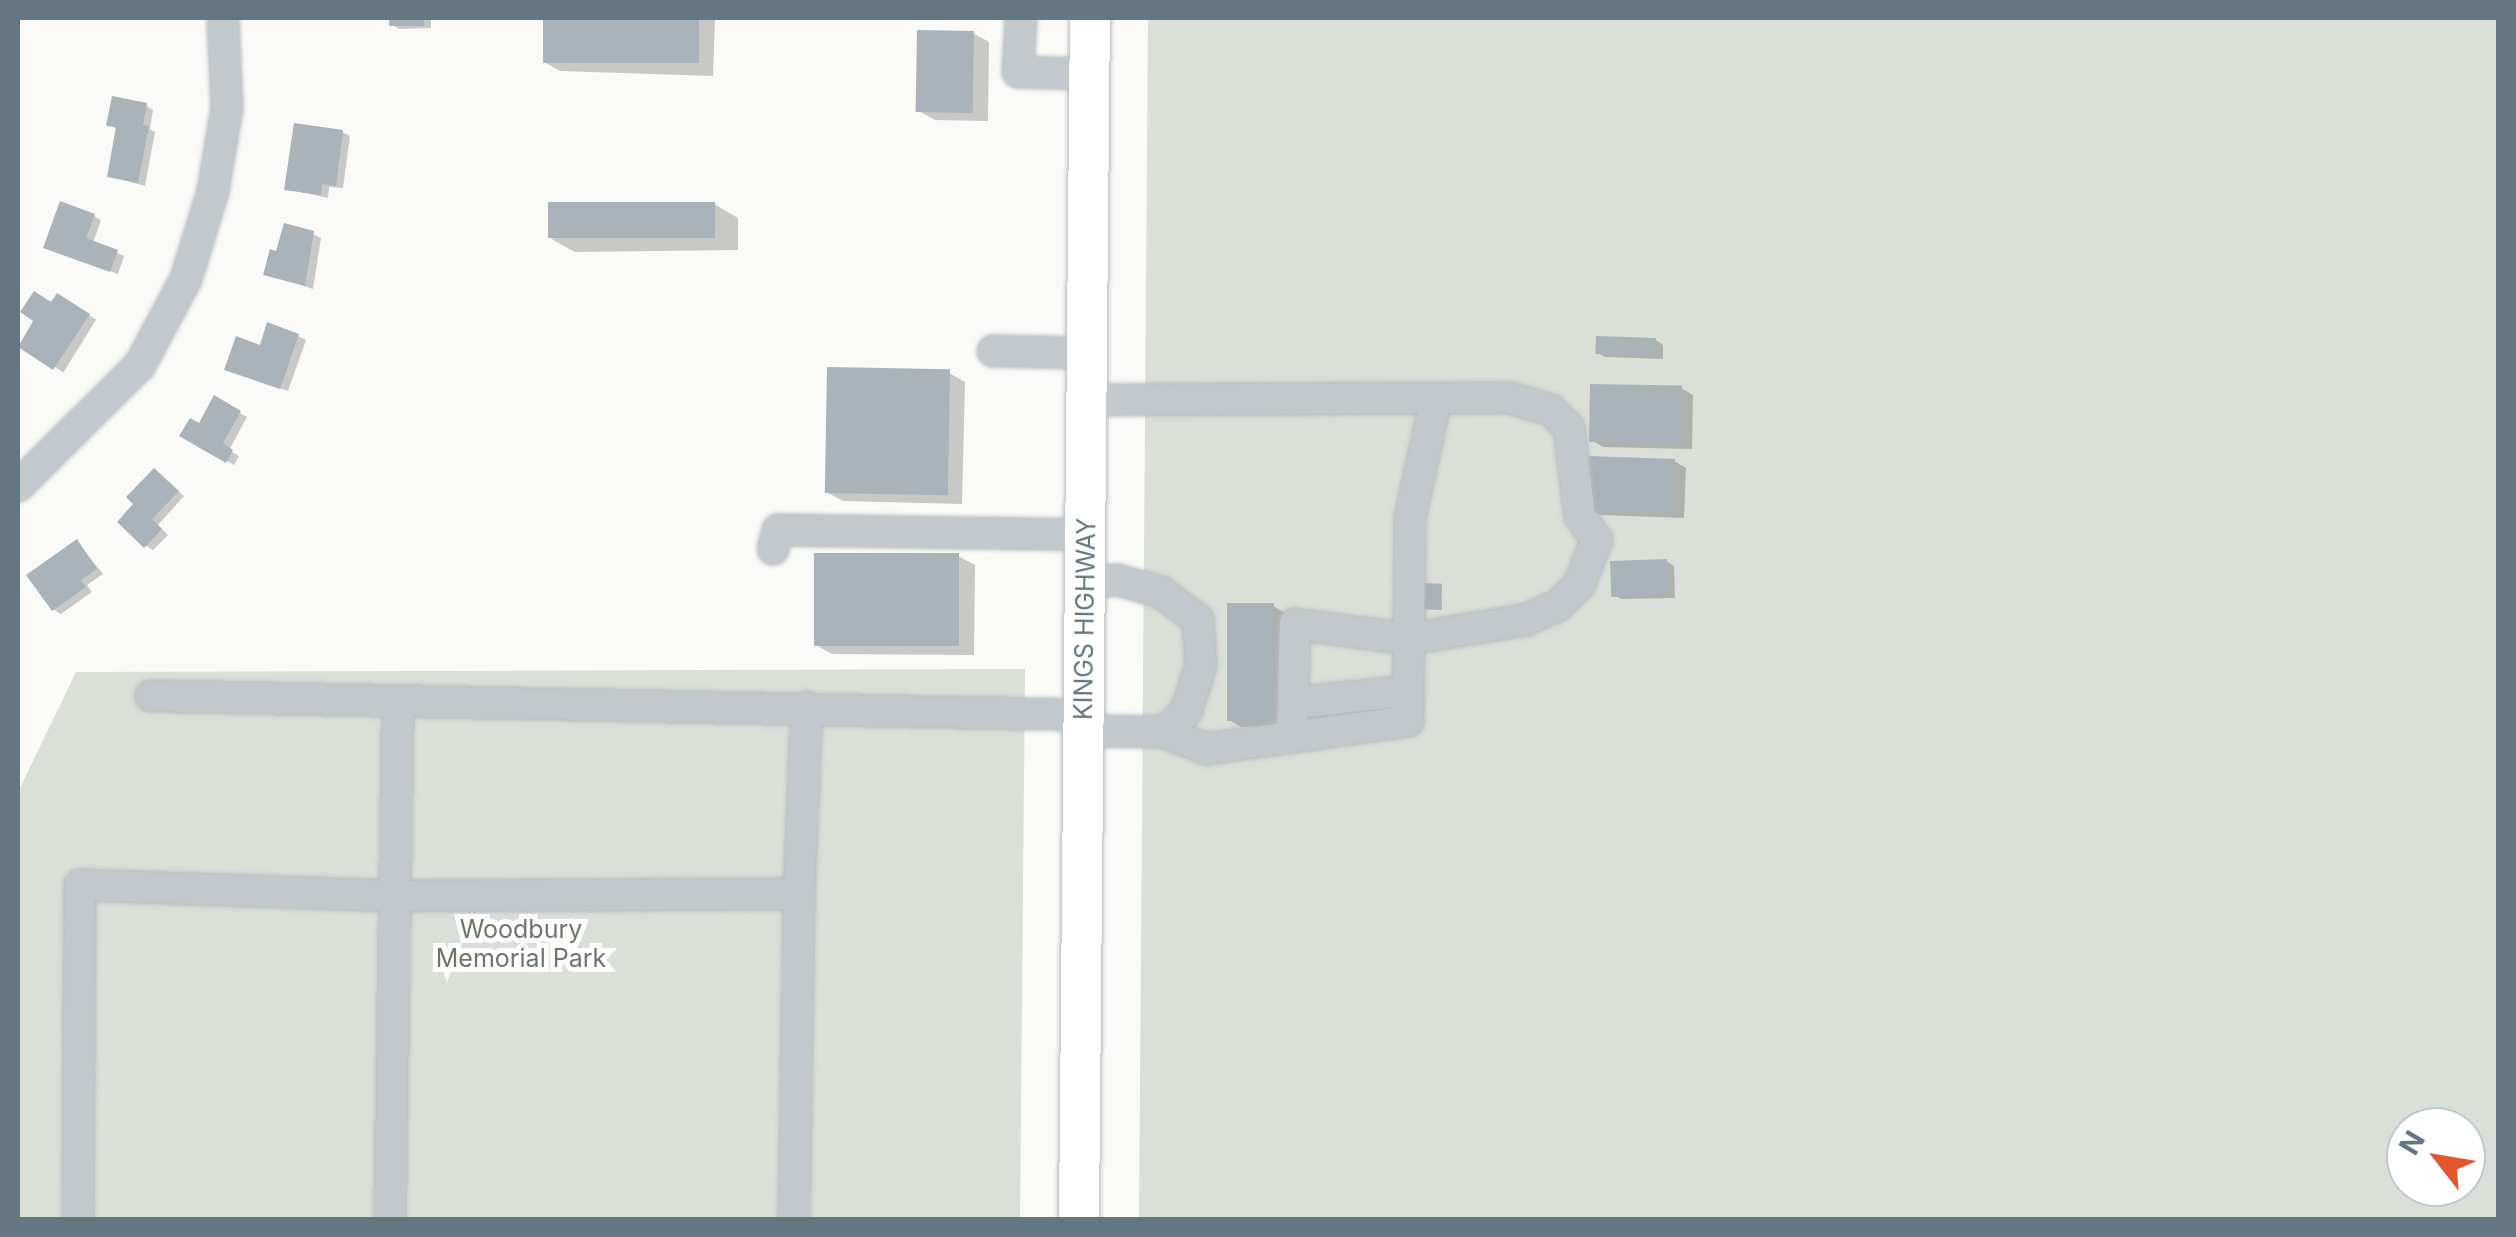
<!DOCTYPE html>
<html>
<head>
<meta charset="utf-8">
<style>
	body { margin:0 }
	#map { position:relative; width:2516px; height:1237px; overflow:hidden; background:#fafaf8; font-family:Inter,sans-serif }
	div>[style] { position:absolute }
	.green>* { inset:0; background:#dadfd7 }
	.shadow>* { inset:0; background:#0003; transform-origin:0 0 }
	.building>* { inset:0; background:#aab3b9; transform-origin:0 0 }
	.roads { filter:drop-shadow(0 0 2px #b5babe) drop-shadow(0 0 2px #b5babe) }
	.minor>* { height:30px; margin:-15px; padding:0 15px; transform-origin:15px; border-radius:15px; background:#c3c8cc }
	.major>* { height:40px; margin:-20px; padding:0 20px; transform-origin:20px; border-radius:20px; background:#fff }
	span { translate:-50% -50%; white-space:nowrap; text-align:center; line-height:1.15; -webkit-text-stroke:10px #fff; paint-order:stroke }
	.street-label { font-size:25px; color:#657683 }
	.park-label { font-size:25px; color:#687a64 }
	.frame { position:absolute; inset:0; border:20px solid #657683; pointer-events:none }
	.north { position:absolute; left:2386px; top:1107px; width:100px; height:100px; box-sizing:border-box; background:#fff; border:2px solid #c1c8cd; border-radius:50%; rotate:301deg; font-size:28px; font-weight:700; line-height:40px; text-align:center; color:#657683 }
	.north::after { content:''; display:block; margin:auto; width:35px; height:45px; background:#e4572e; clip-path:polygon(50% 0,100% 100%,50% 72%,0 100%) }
</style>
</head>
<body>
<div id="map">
	<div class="green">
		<div style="clip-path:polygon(evenodd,1148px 18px,2498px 18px,2498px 1219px,1139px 1220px,1148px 18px,2406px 1127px,2466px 1127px,2466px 1187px,2406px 1187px,2406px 1127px)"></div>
		<div style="clip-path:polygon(1025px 669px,1020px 1219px,18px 1219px,18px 792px,76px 672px)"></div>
	</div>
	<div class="shadow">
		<div style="left:99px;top:18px;width:57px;height:2px"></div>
		<div style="clip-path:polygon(391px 18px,431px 18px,431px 28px,399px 29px,391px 24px)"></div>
		<div style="clip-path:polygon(545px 18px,715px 18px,713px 76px,560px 71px,544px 62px)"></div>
		<div style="clip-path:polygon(973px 33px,989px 42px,988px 121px,935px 120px,919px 111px)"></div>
		<div style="clip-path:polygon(146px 105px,153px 110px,150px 129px,155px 132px,145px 186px,109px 176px,116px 129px,109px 124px)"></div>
		<div style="clip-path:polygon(342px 132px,350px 136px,343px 188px,329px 187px,328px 198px,287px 189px)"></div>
		<div style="clip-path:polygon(714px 204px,738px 218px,738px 250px,575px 252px,551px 239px)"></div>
		<div style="clip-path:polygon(94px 216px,101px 220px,93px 243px,124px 256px,118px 274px,54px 251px)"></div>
		<div style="clip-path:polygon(313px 234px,321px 238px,313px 289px,266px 273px,278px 254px)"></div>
		<div style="left:58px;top:296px;width:45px;height:62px;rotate:32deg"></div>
		<div style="clip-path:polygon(298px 336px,306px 340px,288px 391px,235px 373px,261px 348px)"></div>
		<div style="clip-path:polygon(1656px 340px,1663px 345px,1663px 359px,1605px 357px,1598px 353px)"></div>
		<div style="clip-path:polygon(949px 373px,965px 382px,962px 504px,843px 501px,826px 492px)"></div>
		<div style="clip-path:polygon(1681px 388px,1693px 395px,1692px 449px,1603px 447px,1591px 440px)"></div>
		<div style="clip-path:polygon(215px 399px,247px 417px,229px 450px,239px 456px,234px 465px,183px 435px,200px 426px)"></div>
		<div style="clip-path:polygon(1674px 461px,1686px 468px,1684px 518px,1600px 515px,1588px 508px)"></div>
		<div style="clip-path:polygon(155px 471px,184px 496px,158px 525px,168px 535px,153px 550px,146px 546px,137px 504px)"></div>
		<div style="clip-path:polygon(77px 542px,103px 574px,87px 585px,92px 592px,61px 614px,53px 609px)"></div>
		<div style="clip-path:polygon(958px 556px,975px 565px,974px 655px,832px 654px,816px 645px)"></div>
		<div style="clip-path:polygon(1666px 561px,1674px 566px,1675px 598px,1621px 599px,1613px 594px)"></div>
		<div style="clip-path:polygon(1441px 587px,1442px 610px,1422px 609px)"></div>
		<div style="clip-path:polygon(1273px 606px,1285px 613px,1286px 727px,1241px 727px,1229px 720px)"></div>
	</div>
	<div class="building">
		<div style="left:389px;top:18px;width:35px;height:8px"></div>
		<div style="left:543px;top:18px;width:156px;height:45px"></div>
		<div style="left:917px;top:30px;width:57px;height:82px;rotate:1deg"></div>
		<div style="clip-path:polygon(112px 96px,147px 103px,143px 125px,149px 126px,138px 183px,107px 177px,116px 127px,106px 126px)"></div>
		<div style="clip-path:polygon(294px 123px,343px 130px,336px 186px,322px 184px,321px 195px,284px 190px)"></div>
		<div style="clip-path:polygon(60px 201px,95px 214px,86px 238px,118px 250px,110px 272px,43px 248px)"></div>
		<div style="left:715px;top:202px;width:36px;height:167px;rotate:90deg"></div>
		<div style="clip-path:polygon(284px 223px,314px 231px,305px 286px,263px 275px,270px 249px,276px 251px)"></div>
		<div style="clip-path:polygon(34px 291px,51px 302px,57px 293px,90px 314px,53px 370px,18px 347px,33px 321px,20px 312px)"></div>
		<div style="clip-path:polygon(267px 322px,299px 334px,280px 389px,224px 370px,236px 336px,260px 345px)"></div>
		<div style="left:1596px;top:336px;width:60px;height:18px;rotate:2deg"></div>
		<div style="left:827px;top:367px;width:123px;height:126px;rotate:1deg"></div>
		<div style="left:1590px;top:384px;width:92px;height:58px;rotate:1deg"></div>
		<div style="clip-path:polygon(214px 395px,241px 411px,223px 443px,233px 450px,226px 463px,179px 436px,190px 418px,199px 423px)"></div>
		<div style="left:1588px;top:456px;width:87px;height:54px;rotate:2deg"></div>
		<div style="clip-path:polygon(154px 468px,179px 491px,152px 519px,162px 529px,144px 548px,117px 522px,133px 504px,126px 497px)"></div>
		<div style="clip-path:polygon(77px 539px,97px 569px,81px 580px,86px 587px,52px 611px,26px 575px)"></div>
		<div style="left:814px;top:553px;width:145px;height:93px"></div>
		<div style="left:1667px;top:559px;width:36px;height:57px;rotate:88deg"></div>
		<div style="left:1418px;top:583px;width:24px;height:26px;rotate:2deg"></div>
		<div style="left:1227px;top:603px;width:47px;height:118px"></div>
	</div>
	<div class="roads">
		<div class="minor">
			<div style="left:1021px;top:18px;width:54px;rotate:93.2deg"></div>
			<div style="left:1018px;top:72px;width:72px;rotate:1.6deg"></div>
			<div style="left:993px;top:351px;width:96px;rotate:1.2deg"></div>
			<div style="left:1088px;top:400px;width:422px;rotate:-0.3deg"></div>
			<div style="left:1510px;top:398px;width:43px;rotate:16.3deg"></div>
			<div style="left:1551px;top:410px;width:25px;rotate:45deg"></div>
			<div style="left:1569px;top:428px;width:89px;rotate:82.9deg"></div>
			<div style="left:1580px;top:516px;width:29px;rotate:55deg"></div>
			<div style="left:1597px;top:540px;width:48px;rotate:111.8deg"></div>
			<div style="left:1579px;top:585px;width:30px;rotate:136deg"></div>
			<div style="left:1557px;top:606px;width:35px;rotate:156deg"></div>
			<div style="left:1525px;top:620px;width:118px;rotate:170.7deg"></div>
			<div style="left:1409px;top:639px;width:82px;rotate:90.7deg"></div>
			<div style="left:1408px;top:721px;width:203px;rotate:172.1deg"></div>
			<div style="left:1207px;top:749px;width:47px;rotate:-158.9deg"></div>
			<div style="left:18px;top:486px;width:172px;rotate:-44.8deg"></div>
			<div style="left:140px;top:365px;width:98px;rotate:-61.9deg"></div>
			<div style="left:186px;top:279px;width:92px;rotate:-72.9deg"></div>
			<div style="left:213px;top:191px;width:85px;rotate:-80.5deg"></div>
			<div style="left:227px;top:107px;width:89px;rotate:-92.6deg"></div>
			<div style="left:773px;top:549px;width:20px;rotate:-75deg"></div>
			<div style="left:778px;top:530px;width:308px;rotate:0.9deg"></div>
			<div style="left:151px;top:696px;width:933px;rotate:1.17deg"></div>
			<div style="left:1293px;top:703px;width:116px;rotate:-6deg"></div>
			<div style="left:1084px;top:731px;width:79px;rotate:0.7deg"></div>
			<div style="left:1163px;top:732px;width:30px;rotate:-41deg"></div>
			<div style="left:1186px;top:712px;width:49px;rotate:-72.3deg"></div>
			<div style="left:1201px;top:665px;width:45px;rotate:-93.8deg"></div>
			<div style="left:1198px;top:620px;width:46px;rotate:-142.9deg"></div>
			<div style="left:1161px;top:592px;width:46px;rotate:-164.7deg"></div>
			<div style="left:1117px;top:580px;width:31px;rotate:176deg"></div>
			<div style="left:1292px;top:737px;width:113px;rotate:-88.5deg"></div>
			<div style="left:1295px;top:624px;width:115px;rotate:7.5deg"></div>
			<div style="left:1409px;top:639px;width:121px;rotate:-89.5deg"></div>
			<div style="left:1410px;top:518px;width:122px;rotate:-77.7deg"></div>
			<div style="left:78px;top:1220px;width:335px;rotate:-89.7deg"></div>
			<div style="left:80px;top:885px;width:315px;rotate:2deg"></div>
			<div style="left:395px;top:896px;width:404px;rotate:-0.3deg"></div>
			<div style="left:390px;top:1220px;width:519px;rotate:-89.12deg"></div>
			<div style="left:794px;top:1220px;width:326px;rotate:-89.1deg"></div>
			<div style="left:799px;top:894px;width:187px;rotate:-87.6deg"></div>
		</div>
		<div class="major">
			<div style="left:1079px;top:1220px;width:1202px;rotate:-89.48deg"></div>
		</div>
	</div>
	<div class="street-label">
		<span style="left:1085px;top:619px;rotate:-89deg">KINGS HIGHWAY</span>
	</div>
	<div class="park-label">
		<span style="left:521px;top:944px">Woodbury<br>Memorial Park</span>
	</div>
	<div class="frame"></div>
	<div class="north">N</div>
</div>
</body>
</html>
